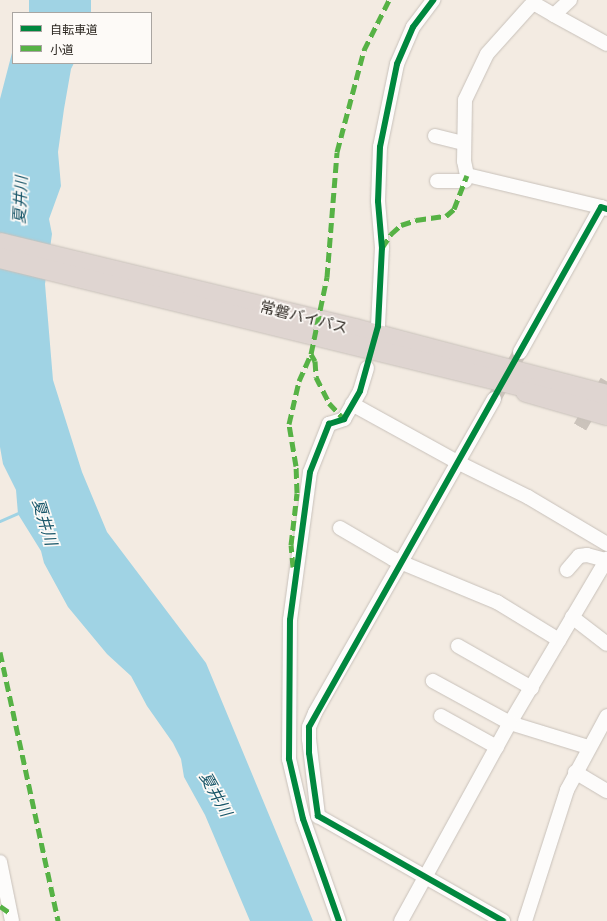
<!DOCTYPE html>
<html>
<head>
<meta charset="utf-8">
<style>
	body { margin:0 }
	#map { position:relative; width:607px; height:921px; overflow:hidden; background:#f3ebe2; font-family:"Exo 2","Noto Sans JP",sans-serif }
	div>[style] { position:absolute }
	.water>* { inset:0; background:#a0d3e4; transform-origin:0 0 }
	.stream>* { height:3px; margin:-1.5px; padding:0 1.5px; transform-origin:1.5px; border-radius:1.5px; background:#a0d3e4 }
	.minor-tunnel>* { height:14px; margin-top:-7px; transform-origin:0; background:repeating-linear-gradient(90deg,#cbc3bb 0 14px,transparent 0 21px) }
	.roads { filter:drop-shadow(0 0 1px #c8c1ba) drop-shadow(0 0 1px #c8c1ba) }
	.minor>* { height:14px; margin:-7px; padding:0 7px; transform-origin:7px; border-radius:7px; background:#fdfcfb }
	.highway>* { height:20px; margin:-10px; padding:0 10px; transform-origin:10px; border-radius:10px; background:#dfd5d1 }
	.quiet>* { height:5px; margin-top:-2.5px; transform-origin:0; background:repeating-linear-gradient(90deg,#56b245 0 10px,transparent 0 15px) }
	.cycleway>* { height:6px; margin:-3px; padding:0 3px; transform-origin:3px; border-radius:3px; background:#00873e }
	span { translate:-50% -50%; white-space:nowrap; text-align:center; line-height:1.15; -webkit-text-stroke:3.5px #fdfaf7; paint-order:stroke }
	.street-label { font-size:15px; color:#2a251f }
	.water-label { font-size:16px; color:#19576a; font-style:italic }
	.legend { position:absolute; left:12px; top:12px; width:140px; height:52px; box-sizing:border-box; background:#fdfaf7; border:1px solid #a9a5a1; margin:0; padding:5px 7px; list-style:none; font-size:12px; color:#2a251f }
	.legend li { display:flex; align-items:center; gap:8px; height:20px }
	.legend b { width:20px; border:1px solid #a9a5a1 }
</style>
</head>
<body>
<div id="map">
	<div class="water">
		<div style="left:29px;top:0;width:62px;height:14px"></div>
		<div style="clip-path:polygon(13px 49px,13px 63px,74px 63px,71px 69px,64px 109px,58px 152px,61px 186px,49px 219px,52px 234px,45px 284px,53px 380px,82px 472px,107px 532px,206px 663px,313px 921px,250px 921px,205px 815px,184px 777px,181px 759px,173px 743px,147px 706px,131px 676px,107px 654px,68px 607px,44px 563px,41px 551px,18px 514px,16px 490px,3px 464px,0 447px,0 99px)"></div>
	</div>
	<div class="stream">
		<div style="left:0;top:521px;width:22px;rotate:-24deg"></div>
	</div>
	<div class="minor-tunnel">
		<div style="left:494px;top:399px;width:54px;rotate:-61deg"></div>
		<div style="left:580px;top:427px;width:53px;rotate:-59.6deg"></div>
	</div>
	<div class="roads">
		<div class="minor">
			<div style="left:570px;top:0;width:22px;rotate:137deg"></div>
			<div style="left:554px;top:15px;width:22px;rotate:-150deg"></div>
			<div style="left:535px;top:4px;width:5px;rotate:158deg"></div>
			<div style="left:530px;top:6px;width:64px;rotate:131.9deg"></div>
			<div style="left:487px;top:54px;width:51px;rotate:115.6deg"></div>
			<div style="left:465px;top:100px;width:61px;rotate:90.9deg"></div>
			<div style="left:464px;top:161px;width:14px;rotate:78deg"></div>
			<div style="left:467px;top:175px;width:138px;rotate:13.4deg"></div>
			<div style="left:554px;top:15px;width:60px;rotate:28.7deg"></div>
			<div style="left:435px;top:136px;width:30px;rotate:14deg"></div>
			<div style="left:437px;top:181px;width:28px"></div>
			<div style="left:378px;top:326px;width:78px;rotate:-87.1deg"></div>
			<div style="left:382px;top:248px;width:47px;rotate:-94.9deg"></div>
			<div style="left:378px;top:201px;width:54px;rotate:-87.9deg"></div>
			<div style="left:380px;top:147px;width:85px;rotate:-78.4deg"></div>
			<div style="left:397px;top:64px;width:40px;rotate:-66.6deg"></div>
			<div style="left:413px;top:27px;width:34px;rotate:-53deg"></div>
			<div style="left:520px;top:352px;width:166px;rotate:-60.8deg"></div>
			<div style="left:601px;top:207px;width:6px;rotate:18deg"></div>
			<div style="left:494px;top:399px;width:361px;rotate:119.7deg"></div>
			<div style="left:315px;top:713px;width:15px;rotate:113deg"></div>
			<div style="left:309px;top:727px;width:12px;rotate:90deg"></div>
			<div style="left:309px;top:739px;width:78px;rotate:83.3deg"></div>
			<div style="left:318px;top:816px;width:213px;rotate:29.6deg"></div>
			<div style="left:352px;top:404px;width:122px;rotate:28.9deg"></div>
			<div style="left:459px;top:463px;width:77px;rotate:26.2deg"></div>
			<div style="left:528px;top:497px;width:92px;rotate:30.7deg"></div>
			<div style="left:340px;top:528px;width:61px;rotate:30.3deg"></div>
			<div style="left:393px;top:559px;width:113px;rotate:22.5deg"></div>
			<div style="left:497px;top:602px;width:73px;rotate:31.5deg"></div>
			<div style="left:567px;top:570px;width:18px;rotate:-49deg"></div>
			<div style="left:579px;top:556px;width:8px;rotate:-7deg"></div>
			<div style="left:587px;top:555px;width:20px;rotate:15deg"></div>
			<div style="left:572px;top:617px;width:44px;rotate:37.6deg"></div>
			<div style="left:458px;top:646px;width:85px;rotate:29.6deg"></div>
			<div style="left:441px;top:716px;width:64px;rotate:29deg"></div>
			<div style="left:588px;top:747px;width:82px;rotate:-162.9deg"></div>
			<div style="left:510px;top:723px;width:191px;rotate:-59.4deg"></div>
			<div style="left:575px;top:772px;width:37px;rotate:31deg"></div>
			<div style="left:0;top:862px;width:60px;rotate:78.5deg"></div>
			<div style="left:339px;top:921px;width:108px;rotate:-109.4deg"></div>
			<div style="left:303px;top:819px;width:62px;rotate:-103.1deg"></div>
			<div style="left:289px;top:759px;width:139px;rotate:-89.6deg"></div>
			<div style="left:290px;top:620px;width:149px;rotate:-82.3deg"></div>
			<div style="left:310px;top:472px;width:52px;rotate:-68.4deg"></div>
			<div style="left:329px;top:424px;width:16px;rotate:-18deg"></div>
			<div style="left:344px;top:419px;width:32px;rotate:-60deg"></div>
			<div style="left:360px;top:391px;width:24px;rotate:-73deg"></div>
			<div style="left:401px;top:921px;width:226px;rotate:-61.2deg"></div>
			<div style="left:510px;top:723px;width:88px;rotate:-151.4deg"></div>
			<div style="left:525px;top:921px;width:138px;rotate:-72.2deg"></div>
			<div style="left:567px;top:790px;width:84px;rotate:-61.6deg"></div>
		</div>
		<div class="highway">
			<div style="left:0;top:243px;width:365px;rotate:13.6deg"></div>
			<div style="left:355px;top:329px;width:260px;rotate:14.7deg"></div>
			<div style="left:0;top:258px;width:558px;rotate:13.79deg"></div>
			<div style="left:526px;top:392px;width:84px;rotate:15.9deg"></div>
		</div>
	</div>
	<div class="quiet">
		<div style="left:382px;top:248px;width:17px;rotate:-57deg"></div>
		<div style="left:391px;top:234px;width:13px;rotate:-42deg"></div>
		<div style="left:401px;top:225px;width:16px;rotate:-18deg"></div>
		<div style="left:416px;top:220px;width:30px;rotate:-8deg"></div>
		<div style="left:446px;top:216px;width:11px;rotate:-41deg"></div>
		<div style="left:454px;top:209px;width:36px;rotate:-69deg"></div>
		<div style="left:311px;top:354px;width:8px;rotate:60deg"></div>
		<div style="left:315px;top:361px;width:16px;rotate:86deg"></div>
		<div style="left:316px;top:377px;width:29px;rotate:63deg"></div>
		<div style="left:329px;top:403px;width:22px;rotate:47deg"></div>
		<div style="left:293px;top:567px;width:22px;rotate:-95deg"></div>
		<div style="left:291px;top:545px;width:52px;rotate:-83.4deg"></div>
		<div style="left:297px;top:493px;width:27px;rotate:-92deg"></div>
		<div style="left:296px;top:466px;width:43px;rotate:-99.5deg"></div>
		<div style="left:289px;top:424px;width:44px;rotate:-76.9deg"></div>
		<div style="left:299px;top:381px;width:30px;rotate:-66deg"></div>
		<div style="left:311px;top:354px;width:79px;rotate:-78.3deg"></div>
		<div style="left:327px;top:277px;width:125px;rotate:-85.4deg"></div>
		<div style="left:337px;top:152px;width:106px;rotate:-75.2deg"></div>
		<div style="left:364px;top:50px;width:56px;rotate:-63.4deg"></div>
		<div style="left:0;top:652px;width:275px;rotate:77.8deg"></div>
		<div style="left:0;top:906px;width:12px;rotate:35deg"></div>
	</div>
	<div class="cycleway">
		<div style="left:339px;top:921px;width:108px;rotate:-109.4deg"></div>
		<div style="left:303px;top:819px;width:62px;rotate:-103.1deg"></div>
		<div style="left:289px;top:759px;width:139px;rotate:-89.6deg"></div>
		<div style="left:290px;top:620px;width:149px;rotate:-82.3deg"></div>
		<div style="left:310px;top:472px;width:52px;rotate:-68.4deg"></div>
		<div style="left:329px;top:424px;width:16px;rotate:-18deg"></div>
		<div style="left:344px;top:419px;width:32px;rotate:-60deg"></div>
		<div style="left:360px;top:391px;width:67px;rotate:-74.5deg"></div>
		<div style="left:378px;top:326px;width:78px;rotate:-87.1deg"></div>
		<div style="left:382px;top:248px;width:47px;rotate:-94.9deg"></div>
		<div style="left:378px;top:201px;width:54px;rotate:-87.9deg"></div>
		<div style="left:380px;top:147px;width:85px;rotate:-78.4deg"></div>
		<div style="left:397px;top:64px;width:40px;rotate:-66.6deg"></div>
		<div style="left:413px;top:27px;width:34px;rotate:-53deg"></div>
		<div style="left:503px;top:921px;width:213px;rotate:-150.4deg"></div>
		<div style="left:318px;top:816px;width:64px;rotate:-98.1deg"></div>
		<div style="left:309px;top:753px;width:26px;rotate:-90deg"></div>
		<div style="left:309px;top:727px;width:596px;rotate:-60.68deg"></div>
		<div style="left:601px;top:207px;width:6px;rotate:18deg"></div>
	</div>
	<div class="street-label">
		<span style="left:304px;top:317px;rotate:14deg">常磐バイパス</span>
	</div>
	<div class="water-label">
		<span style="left:20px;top:200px;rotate:-87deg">夏井川</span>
		<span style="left:45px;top:522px;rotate:73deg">夏井川</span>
		<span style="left:216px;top:794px;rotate:61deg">夏井川</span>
	</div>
	<ul class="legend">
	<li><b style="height:5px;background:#00873e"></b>自転車道</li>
	<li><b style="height:5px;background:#56b245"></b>小道</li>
	</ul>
</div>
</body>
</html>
